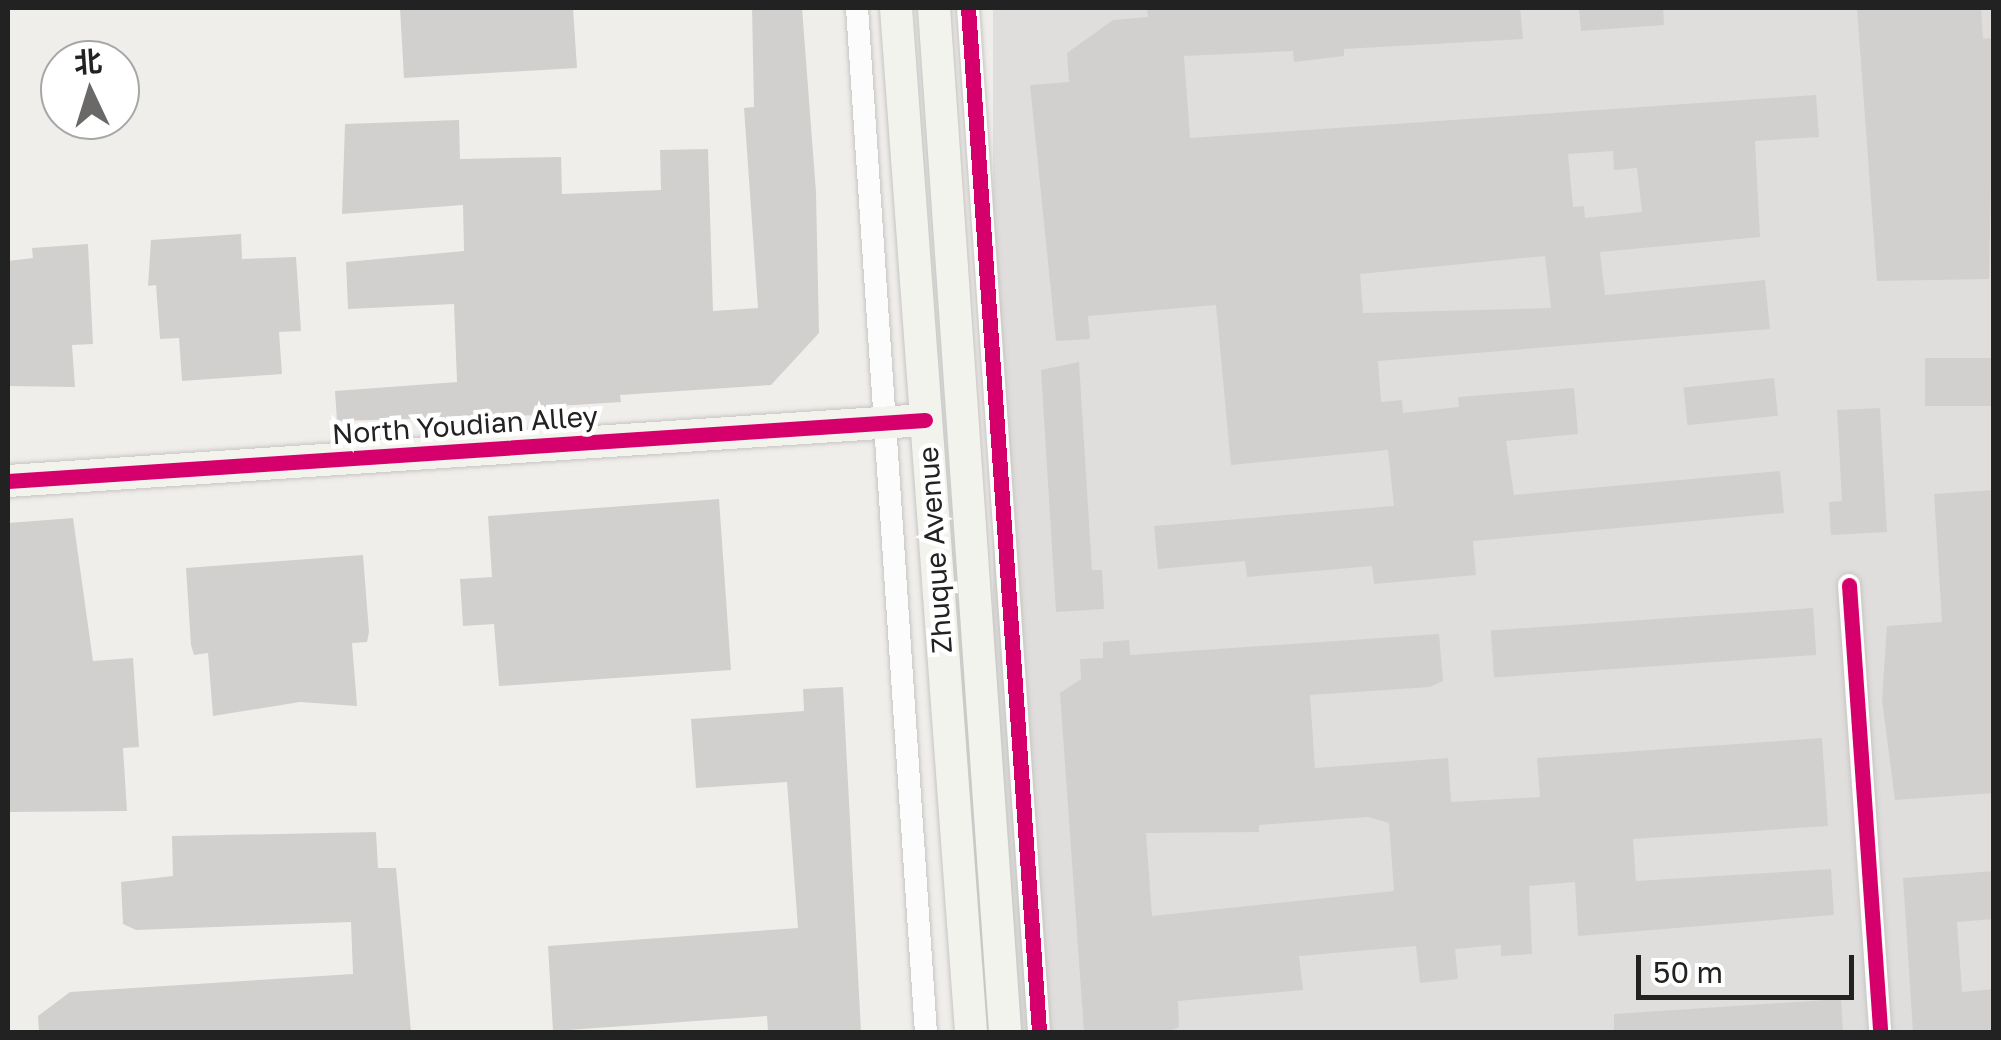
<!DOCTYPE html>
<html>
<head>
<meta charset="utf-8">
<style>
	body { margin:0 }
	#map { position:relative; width:2001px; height:1040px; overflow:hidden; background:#f0eeeb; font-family:"Golos Text","Noto Sans SC",sans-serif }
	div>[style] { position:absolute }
	.residential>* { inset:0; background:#dfdedc; transform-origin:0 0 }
	.building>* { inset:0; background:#d2d0ce; transform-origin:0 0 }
	.roads { filter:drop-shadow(0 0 2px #c6c5c3) drop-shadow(0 0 2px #c6c5c3) }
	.street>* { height:22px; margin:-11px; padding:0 11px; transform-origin:11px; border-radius:11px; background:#fdfcfc }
	.secondary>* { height:32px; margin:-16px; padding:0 16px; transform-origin:16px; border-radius:16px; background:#f3f3ee }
	.cycleway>* { height:15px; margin:-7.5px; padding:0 7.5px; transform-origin:7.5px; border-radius:7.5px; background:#d6006c }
	span { translate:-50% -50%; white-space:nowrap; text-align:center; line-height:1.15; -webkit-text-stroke:9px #fff; paint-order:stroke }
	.street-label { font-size:28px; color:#222 }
	.frame { position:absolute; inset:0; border:10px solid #222; pointer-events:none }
	.north { position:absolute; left:40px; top:40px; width:100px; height:100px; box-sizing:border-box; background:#fff; border:2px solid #a7a7a7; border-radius:50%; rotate:356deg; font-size:28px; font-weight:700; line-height:40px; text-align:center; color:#222 }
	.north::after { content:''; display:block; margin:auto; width:35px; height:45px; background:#6a6968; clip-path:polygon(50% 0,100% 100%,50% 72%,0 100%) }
	.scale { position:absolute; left:1636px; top:955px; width:218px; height:45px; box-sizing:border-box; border:5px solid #222; border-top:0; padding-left:12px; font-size:30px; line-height:35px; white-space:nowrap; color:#222; -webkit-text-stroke:8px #fff; paint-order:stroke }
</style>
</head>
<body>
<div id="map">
	<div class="residential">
		<div style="left:993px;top:8px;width:1000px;height:1027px"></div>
	</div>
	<div class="building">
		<div style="clip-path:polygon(400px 8px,573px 8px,577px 68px,404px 78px)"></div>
		<div style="clip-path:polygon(752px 8px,802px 8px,816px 192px,819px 333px,771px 385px,620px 395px,621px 402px,543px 407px,543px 415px,337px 421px,335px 391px,457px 382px,454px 304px,348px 309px,346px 262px,464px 251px,463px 205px,342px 214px,345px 124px,459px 120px,460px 159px,561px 157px,562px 194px,661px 190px,660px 150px,708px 149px,713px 311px,758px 308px,744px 108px,754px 107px)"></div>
		<div style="clip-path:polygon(evenodd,1147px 8px,1520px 8px,1523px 39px,1344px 49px,1344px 56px,1294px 62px,1293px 51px,1184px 56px,1190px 138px,1816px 95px,1819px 137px,1755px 141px,1760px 237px,1600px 252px,1605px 295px,1765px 280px,1770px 329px,1378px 361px,1381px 402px,1402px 400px,1403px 413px,1459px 407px,1458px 397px,1574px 388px,1578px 434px,1506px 441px,1514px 495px,1780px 471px,1784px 513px,1473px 541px,1476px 575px,1374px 584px,1372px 566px,1247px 577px,1245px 561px,1158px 569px,1154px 526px,1394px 506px,1388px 450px,1231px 465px,1216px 305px,1088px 316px,1090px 339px,1056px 341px,1030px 85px,1069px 82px,1067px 53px,1113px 20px,1148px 17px,1147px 8px,1613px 151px,1614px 170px,1637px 168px,1642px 212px,1585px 218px,1584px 206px,1573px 207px,1568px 154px,1613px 151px,1147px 8px,1545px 256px,1551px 308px,1363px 313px,1360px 274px,1545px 256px)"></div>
		<div style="clip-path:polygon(1579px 8px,1663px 8px,1664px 25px,1581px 31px)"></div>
		<div style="clip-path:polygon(1857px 8px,1981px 8px,1983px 39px,1994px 38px,1989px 279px,1877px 281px)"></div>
		<div style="clip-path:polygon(241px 234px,242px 259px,296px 257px,301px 331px,279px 332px,282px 374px,182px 381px,179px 338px,160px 339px,156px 285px,148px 286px,151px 240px)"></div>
		<div style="clip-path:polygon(88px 244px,93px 344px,72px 345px,75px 387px,8px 386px,8px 261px,33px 258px,32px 248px)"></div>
		<div style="left:1994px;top:358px;width:48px;height:69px;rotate:90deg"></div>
		<div style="clip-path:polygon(1079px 362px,1092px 570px,1102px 570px,1104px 609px,1056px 612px,1041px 370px)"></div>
		<div style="left:1774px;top:378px;width:38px;height:91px;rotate:84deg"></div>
		<div style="clip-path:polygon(1880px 408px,1887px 532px,1831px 535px,1829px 502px,1842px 501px,1837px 410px)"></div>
		<div style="clip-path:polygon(1994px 490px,1994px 793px,1895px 800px,1882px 700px,1887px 626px,1942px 622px,1934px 494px)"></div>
		<div style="clip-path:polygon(719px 499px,731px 670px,499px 686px,494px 624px,463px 626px,460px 579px,492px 577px,488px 516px)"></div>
		<div style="clip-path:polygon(73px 518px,93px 661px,133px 658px,139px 747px,123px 748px,127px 811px,8px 812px,8px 523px)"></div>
		<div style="clip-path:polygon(363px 555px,369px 632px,367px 642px,352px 643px,357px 706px,300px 702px,213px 716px,208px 653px,194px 655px,191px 645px,186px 568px)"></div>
		<div style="left:1813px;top:608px;width:47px;height:323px;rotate:86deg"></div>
		<div style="clip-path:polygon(evenodd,1439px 634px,1443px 681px,1430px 687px,1310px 695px,1315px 768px,1448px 758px,1451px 802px,1540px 797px,1537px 758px,1822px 738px,1828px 826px,1633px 839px,1636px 881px,1831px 869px,1834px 915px,1578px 936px,1575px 882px,1529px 886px,1532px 954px,1501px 956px,1501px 945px,1455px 949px,1458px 979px,1420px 983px,1416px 946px,1299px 956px,1303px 990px,1178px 1001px,1179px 1027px,1168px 1032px,1084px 1032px,1060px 693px,1081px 679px,1080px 659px,1103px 658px,1103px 642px,1129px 640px,1130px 655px,1439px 634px,1368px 817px,1389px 823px,1394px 891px,1152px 916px,1146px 833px,1259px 832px,1259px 825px,1368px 817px)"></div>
		<div style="clip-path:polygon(843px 687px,861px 1032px,768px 1032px,767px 1016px,553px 1031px,548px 946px,798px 928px,787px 782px,696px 788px,691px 719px,804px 711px,803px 689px)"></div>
		<div style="clip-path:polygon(376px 832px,378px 868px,396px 868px,411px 1032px,39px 1032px,38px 1016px,70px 992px,353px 974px,351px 922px,136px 930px,123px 924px,121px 882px,173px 876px,172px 836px)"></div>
		<div style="clip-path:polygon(1994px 871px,1994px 919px,1957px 922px,1962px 992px,1994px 989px,1994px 1032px,1913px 1032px,1903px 878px)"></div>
		<div style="clip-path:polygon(1841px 999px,1843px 1032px,1614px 1032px,1614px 1014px)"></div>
	</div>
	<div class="roads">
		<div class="street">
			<div style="left:857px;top:8px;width:1026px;rotate:86.15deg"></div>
			<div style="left:968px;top:8px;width:1026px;rotate:86.03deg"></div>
			<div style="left:1849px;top:585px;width:448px;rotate:86deg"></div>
		</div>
		<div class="secondary">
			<div style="left:896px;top:8px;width:1027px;rotate:85.81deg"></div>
			<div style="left:934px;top:8px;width:1026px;rotate:86.03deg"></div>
			<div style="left:8px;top:481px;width:919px;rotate:-3.81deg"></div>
		</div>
	</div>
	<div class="cycleway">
		<div style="left:968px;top:8px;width:1026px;rotate:86.03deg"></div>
		<div style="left:8px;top:481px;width:919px;rotate:-3.81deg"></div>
		<div style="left:1849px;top:585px;width:448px;rotate:86deg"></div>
	</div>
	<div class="street-label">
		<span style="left:465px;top:425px;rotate:-4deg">North Youdian Alley</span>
		<span style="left:935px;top:550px;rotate:-94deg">Zhuque Avenue</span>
	</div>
	<div class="frame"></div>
	<div class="north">北</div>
	<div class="scale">50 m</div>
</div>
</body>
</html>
